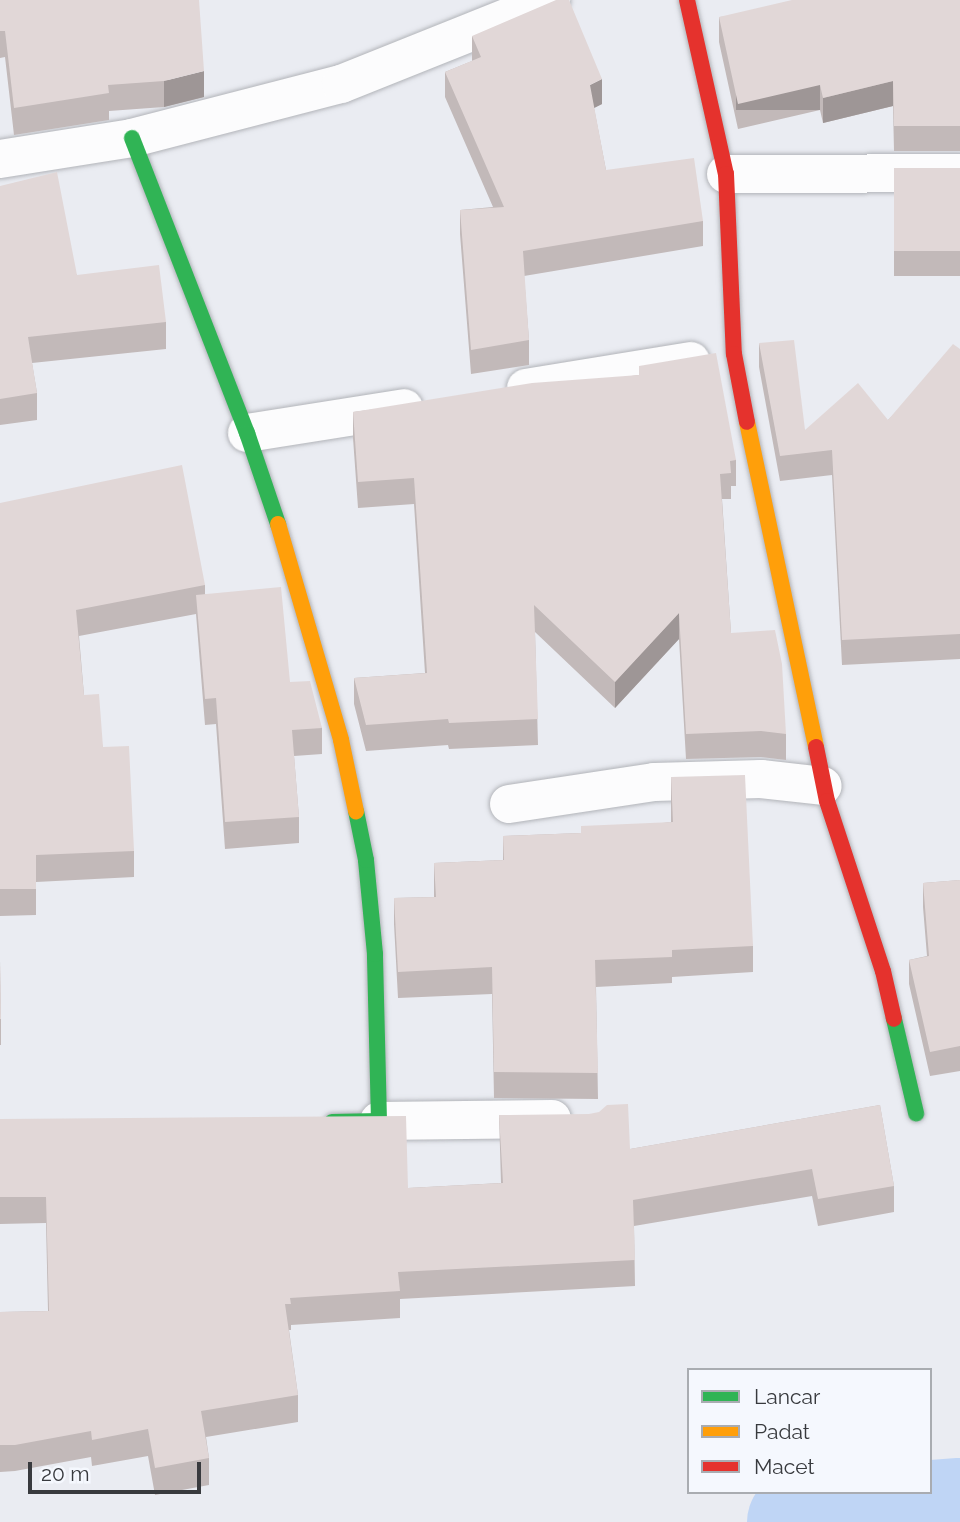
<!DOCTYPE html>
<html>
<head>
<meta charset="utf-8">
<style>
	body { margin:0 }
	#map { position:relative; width:960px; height:1522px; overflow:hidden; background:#eaecf2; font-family:Raleway,sans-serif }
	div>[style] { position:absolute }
	.river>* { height:105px; margin:-52.5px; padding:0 52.5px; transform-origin:52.5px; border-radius:52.5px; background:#bfd5f5 }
	.roads { filter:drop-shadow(0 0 2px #b2b4b9) drop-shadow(0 0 2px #b2b4b9) }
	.street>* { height:38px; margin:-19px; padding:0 19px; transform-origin:19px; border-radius:19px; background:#fcfcfd }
	.fast>* { height:16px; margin:-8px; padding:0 8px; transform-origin:8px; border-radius:8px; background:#30b455 }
	.slow>* { height:16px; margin:-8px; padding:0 8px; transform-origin:8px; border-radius:8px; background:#ff9f0a }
	.jam>* { height:16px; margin:-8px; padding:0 8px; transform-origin:8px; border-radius:8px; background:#e5322d }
	.wall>* { inset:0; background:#c2b9b9; transform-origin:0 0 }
	.shaded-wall>* { inset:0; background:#9e9696; transform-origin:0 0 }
	.building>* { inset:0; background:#e1d7d7; transform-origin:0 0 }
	span { translate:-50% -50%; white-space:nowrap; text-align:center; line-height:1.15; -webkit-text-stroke:7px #f5f8fe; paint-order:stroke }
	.legend { position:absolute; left:687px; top:1368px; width:245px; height:126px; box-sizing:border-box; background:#f5f8fe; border:2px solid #a9acb1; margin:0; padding:9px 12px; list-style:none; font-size:21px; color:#383a3e }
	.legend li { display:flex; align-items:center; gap:14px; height:35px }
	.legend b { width:35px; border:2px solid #a9acb1 }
	.scale { position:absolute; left:28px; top:1462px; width:173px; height:32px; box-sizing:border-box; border:4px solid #383a3e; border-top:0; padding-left:9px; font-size:21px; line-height:24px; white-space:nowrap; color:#383a3e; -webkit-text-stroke:5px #f5f8fe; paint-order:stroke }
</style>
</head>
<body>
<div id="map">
	<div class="river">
		<div style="left:799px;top:1522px;width:161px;rotate:-4.3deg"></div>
	</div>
	<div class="roads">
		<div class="street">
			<div style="left:0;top:159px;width:134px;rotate:-9deg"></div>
			<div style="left:132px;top:138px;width:216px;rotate:-14.5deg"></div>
			<div style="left:341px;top:84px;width:226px;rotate:-21.8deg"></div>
			<div style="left:726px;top:174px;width:234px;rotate:-0.2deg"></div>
			<div style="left:526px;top:388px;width:167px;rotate:-9.3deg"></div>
			<div style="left:247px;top:433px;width:159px;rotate:-9deg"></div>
			<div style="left:509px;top:804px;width:147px;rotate:-8.6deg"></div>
			<div style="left:654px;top:782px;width:107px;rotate:-1.6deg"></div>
			<div style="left:761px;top:779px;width:62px;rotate:6.4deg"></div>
			<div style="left:379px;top:1121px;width:173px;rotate:-0.7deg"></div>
		</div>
		<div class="fast">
			<div style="left:132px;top:138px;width:317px;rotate:68.7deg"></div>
			<div style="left:247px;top:433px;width:96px;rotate:71.2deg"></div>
			<div style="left:894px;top:1019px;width:97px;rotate:76.8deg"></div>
			<div style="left:332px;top:1122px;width:47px;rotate:-1.2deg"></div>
			<div style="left:379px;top:1121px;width:167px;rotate:-91.4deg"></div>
			<div style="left:375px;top:954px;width:94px;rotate:-95.5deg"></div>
			<div style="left:366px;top:860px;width:50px;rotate:-101.5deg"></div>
		</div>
		<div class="slow">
			<div style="left:747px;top:422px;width:332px;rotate:78deg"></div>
			<div style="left:278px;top:524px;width:225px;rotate:73.7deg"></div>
			<div style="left:341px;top:740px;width:73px;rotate:78.1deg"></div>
		</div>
		<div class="jam">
			<div style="left:687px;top:0;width:178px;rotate:77.4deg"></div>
			<div style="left:726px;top:174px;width:180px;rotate:87.5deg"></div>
			<div style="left:734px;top:354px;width:69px;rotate:79.2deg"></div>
			<div style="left:816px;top:747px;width:55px;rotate:78.5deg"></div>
			<div style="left:827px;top:801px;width:179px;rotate:71.8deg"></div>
			<div style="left:883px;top:971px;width:49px;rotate:77.1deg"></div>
		</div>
	</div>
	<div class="wall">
		<div style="clip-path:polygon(0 0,204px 97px,164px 107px,109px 111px,109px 120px,14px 135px,5px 57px,0 58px)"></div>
		<div style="clip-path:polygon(960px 0,960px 151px,894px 151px,893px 106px,823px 123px,820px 110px,738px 129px,719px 42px,719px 17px)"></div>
		<div style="clip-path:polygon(472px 36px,602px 104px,594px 108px,606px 170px,703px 221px,703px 246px,524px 276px,529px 340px,529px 365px,471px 374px,460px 234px,460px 210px,493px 207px,445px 97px,445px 72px,472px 61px)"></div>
		<div style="left:960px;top:168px;width:108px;height:66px;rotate:90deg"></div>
		<div style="clip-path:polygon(0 186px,77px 275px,166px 322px,166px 349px,32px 363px,37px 393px,37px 420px,0 425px)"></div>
		<div style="clip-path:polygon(759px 343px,805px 430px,888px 420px,960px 349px,960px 659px,842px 665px,832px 475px,780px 481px,759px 367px)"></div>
		<div style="clip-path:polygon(639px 366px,736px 460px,736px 486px,731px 486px,731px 499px,722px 499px,731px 633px,786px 734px,786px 760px,761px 757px,686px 759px,679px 639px,615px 708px,535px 632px,538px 745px,449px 749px,448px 745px,366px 751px,354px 704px,354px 678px,425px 673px,414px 504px,358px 508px,353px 438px,353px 412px,639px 375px)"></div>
		<div style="clip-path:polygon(0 503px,205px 585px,205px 594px,290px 682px,322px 728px,322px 754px,294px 756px,299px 817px,299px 843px,225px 849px,216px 724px,205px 725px,196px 614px,79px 636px,84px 695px,103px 747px,134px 851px,134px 877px,36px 882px,36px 915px,0 916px)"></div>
		<div style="clip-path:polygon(671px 777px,753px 946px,753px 972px,672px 977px,672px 983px,596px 987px,598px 1099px,494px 1098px,492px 994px,398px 998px,394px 924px,394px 898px,434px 897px,434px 863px,503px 860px,503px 836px,581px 833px,671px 822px)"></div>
		<div style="clip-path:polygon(960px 880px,960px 1071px,930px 1076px,909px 984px,909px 960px,927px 956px,923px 907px,923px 883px)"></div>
		<div style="clip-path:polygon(0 961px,1px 1019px,1px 1045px,0 1045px)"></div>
		<div style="clip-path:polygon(880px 1105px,894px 1186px,894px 1212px,818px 1226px,812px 1196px,634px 1226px,635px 1286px,400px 1299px,400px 1318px,291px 1325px,291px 1330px,289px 1330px,298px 1395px,298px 1422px,206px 1437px,209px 1458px,209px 1485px,155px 1495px,148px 1456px,92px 1466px,91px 1457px,15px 1471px,0 1472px,0 1312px,48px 1311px,46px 1223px,0 1224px,0 1119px,408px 1188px,501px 1183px,499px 1115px,630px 1149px)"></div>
	</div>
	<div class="shaded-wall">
		<div style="clip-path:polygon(204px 71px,204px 97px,164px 107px,164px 81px)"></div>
		<div style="clip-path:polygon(602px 79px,602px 104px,590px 110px,590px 85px)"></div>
		<div style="clip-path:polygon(893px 81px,893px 106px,823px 123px,823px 98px)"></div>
		<div style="left:820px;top:85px;width:25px;height:84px;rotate:90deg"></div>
		<div style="clip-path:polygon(679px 613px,679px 639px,615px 708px,615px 682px)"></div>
	</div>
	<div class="building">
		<div style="clip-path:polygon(0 0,199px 0,204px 71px,164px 81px,108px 85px,109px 93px,14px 108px,5px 31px,0 31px)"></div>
		<div style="clip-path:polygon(556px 0,569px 0,602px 79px,590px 85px,606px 170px,694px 158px,703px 221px,523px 251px,529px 340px,471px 350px,460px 210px,504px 207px,445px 72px,481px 57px,472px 36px)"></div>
		<div style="clip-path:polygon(792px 0,960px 0,960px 126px,894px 126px,893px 81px,823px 98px,820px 85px,738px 104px,719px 17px)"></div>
		<div style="left:960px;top:168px;width:83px;height:66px;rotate:90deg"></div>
		<div style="clip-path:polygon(57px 172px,77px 275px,159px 265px,166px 322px,28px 337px,37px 393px,0 399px,0 186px)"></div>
		<div style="clip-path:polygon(794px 340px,805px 430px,858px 383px,888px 420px,953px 344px,960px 349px,960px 634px,842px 640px,832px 450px,780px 456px,759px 343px)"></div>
		<div style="clip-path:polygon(716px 353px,736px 460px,730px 461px,731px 473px,720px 474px,731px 633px,775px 630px,782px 664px,786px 734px,761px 731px,686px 734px,679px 613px,615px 682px,534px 605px,538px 719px,449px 723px,448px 719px,366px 725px,354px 678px,427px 673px,414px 478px,358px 482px,353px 412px,532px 383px,639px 375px,639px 366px)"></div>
		<div style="clip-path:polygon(182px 465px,205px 585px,76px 610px,84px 695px,99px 694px,103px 747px,129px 746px,134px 851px,36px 855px,36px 889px,0 889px,0 503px)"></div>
		<div style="clip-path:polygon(281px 587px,290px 682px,310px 681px,322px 728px,292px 730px,299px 817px,225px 822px,216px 698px,205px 699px,196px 595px)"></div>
		<div style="clip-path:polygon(745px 775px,753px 946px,672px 950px,672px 957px,595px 960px,598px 1073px,494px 1072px,492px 967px,398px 972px,394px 898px,436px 897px,434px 863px,504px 860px,503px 836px,581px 833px,581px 826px,673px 822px,671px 777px)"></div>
		<div style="clip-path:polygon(960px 880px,960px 1046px,930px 1052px,909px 960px,929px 956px,923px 883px)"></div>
		<div style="clip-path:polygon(0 961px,1px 1019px,0 1019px)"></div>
		<div style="clip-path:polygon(628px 1104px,630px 1149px,880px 1105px,894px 1186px,818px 1199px,812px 1169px,633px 1200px,635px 1260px,398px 1272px,400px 1291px,290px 1298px,291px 1304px,285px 1304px,298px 1395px,201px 1411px,209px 1458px,155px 1468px,148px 1429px,92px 1440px,91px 1431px,15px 1445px,0 1445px,0 1312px,49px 1311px,46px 1197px,0 1197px,0 1119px,406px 1116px,408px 1188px,503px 1183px,499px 1115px,589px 1114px,599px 1112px,607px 1105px)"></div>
	</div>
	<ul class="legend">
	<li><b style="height:9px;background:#30b455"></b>Lancar</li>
	<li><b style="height:9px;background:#ff9f0a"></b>Padat</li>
	<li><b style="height:9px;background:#e5322d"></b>Macet</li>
	</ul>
	<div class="scale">20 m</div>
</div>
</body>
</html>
